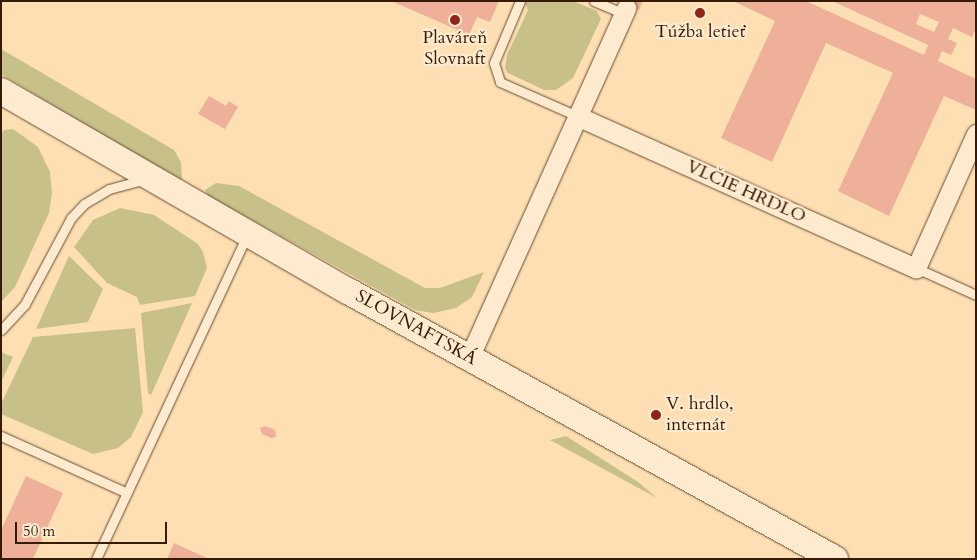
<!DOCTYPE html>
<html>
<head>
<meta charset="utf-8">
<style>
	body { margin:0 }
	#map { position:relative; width:977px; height:560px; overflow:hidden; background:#fedfb3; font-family:Cardo,serif }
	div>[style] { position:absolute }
	.green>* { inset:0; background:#c7c088 }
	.building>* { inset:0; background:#eeb099 }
	.roads { filter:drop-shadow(0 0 1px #674c33) drop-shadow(0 0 1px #674c33) }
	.service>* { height:9px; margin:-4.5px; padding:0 4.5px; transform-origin:4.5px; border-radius:4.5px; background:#feeace }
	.minor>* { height:19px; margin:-9.5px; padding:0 9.5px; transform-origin:9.5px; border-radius:9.5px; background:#feeace }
	.secondary>* { height:26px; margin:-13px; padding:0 13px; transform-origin:13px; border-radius:13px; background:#feeace }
	.dots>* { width:14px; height:14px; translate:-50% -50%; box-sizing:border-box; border:2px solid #feeace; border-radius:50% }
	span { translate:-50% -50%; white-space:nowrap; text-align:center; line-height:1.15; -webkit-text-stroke:4.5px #feeace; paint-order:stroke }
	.poi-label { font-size:18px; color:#351b08 }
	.left { translate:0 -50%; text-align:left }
	.street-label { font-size:18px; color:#351b08 }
	.frame { position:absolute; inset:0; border:2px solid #351b08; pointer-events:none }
	.scale { position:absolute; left:15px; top:522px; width:152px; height:22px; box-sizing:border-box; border:2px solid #351b08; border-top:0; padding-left:6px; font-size:15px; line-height:18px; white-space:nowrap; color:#351b08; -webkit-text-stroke:4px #feeace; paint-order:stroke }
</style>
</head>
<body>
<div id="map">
	<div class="green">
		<div style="clip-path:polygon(524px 1px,573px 1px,597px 11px,601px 19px,573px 78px,556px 90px,544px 90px,508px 73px,505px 68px,507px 55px,528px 10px)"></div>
		<div style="clip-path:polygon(1px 49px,174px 150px,181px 162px,182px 182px,1px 74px)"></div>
		<div style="clip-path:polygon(13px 129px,38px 147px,50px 172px,52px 193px,49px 213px,15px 287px,1px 302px,1px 135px,4px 130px)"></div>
		<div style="clip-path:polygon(216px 183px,239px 186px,425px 288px,440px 288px,484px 272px,472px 297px,456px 308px,433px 313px,415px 310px,208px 196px,205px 190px)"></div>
		<div style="clip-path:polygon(120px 208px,154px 215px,198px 244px,203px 252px,207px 268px,195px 296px,140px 305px,137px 297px,107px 283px,74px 247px,93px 220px)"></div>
		<div style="clip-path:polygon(69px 256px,103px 289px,88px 322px,36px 329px)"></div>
		<div style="clip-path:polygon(192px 303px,151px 395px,148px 393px,141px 313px)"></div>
		<div style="clip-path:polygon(135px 328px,143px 412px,131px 437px,118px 448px,93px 454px,1px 414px,1px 404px,33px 337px)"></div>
		<div style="clip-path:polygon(1px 352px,13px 357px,1px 382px)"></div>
		<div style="clip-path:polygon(566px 436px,638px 482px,657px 498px,550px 440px)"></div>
	</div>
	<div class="building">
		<div style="clip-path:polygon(391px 1px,499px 1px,490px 22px,477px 17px,469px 35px)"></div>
		<div style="clip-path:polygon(620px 1px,643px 1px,639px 10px)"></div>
		<div style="clip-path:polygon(evenodd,733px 1px,806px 1px,924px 55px,928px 45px,832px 1px,976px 1px,976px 28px,972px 37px,953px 28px,948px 39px,957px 43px,951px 55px,942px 51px,938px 61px,976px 79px,976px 110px,944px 96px,889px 216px,838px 191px,893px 73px,826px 43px,772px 162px,721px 138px,775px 21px,733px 1px,920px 14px,939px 22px,934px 32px,916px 24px,920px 14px)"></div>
		<div style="clip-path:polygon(209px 96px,226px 106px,229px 101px,238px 107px,225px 129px,198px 114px)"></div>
		<div style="clip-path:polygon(265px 426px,275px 430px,276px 437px,271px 438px,262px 434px,260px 428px)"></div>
		<div style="clip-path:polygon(26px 476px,63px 493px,33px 559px,1px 559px,1px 530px)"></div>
		<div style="clip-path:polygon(174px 543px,209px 559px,167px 559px)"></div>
	</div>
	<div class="roads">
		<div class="service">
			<div style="left:520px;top:1px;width:67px;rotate:112.8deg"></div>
			<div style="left:494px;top:63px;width:20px;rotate:72deg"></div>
			<div style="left:500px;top:82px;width:84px;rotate:23.8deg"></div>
			<div style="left:594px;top:1px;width:33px;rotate:23deg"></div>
			<div style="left:916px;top:268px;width:66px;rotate:24.2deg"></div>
			<div style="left:1px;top:330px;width:35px;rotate:-47deg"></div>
			<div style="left:25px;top:304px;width:98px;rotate:-61.9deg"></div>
			<div style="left:71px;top:218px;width:19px;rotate:-47deg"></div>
			<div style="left:84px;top:204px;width:29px;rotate:-31deg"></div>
			<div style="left:109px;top:189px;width:35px;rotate:-15deg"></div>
			<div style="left:1px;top:436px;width:138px;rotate:24.3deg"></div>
			<div style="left:96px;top:559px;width:357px;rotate:-65deg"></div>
		</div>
		<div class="minor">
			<div style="left:577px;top:116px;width:372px;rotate:24.2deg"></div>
			<div style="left:916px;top:268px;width:147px;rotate:-65.9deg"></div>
			<div style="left:469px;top:358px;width:384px;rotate:-65.8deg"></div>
		</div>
		<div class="secondary">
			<div style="left:1px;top:91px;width:401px;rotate:30deg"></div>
			<div style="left:348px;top:291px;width:556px;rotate:28.82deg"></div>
		</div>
	</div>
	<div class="dots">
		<div style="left:700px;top:13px;background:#8f2418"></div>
		<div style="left:455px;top:20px;background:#8f2418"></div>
		<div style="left:656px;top:415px;background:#8f2418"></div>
	</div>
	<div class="poi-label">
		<span style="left:700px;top:32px">Túžba letieť</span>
		<span style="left:455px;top:49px">Plaváreň<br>Slovnaft</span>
		<span class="left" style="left:666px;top:415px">V. hrdlo,<br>internát</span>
	</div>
	<div class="street-label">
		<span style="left:746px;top:192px;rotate:24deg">VLČIE HRDLO</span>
		<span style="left:416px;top:328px;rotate:29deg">SLOVNAFTSKÁ</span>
	</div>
	<div class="frame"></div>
	<div class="scale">50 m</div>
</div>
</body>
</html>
